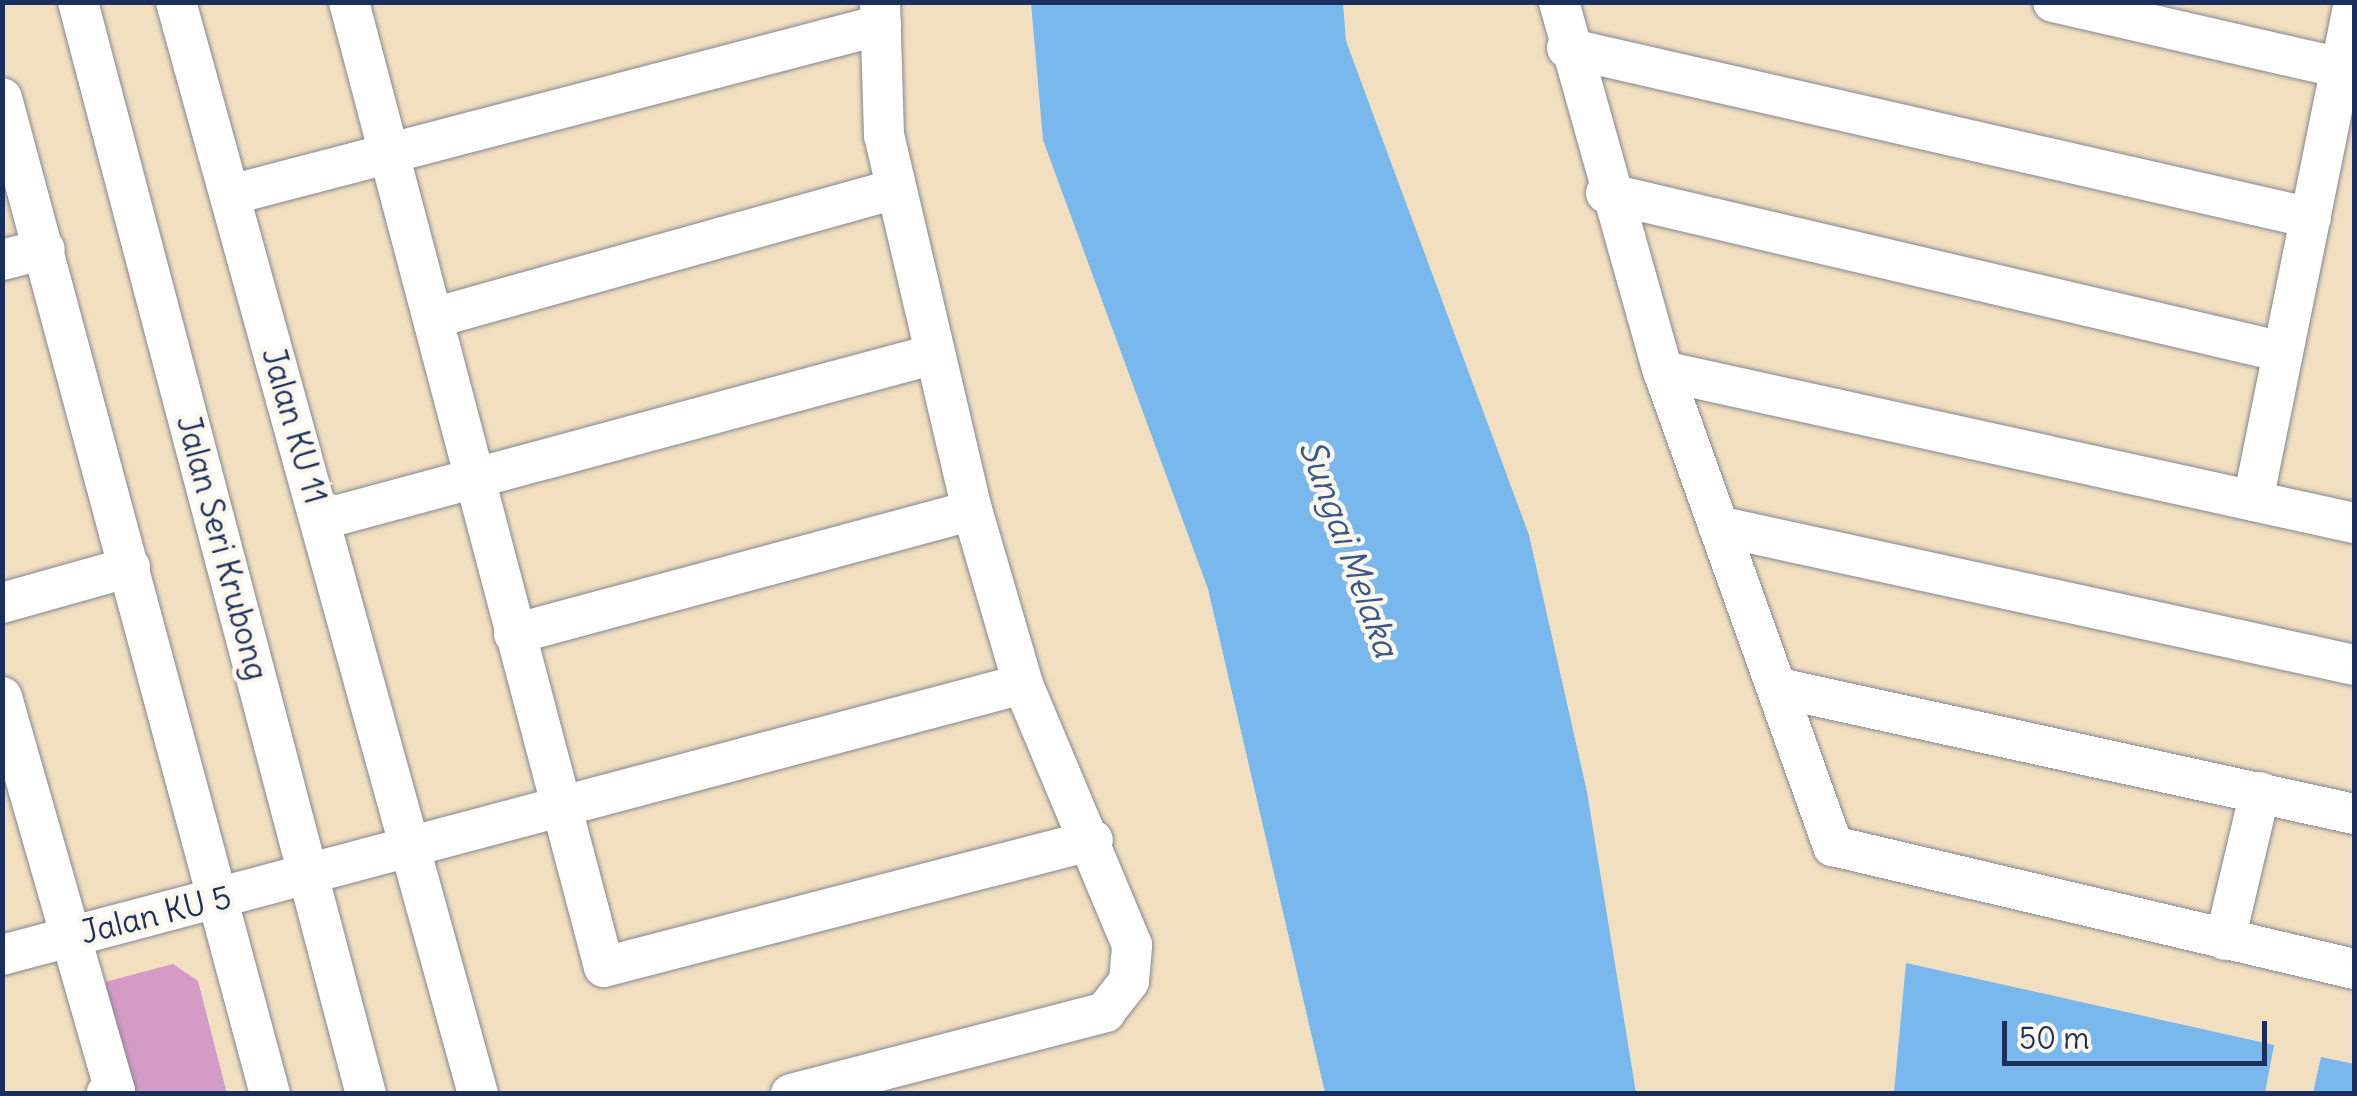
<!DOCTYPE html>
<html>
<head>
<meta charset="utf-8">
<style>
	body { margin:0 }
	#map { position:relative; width:2357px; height:1096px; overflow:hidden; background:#f1dfc0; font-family:Delius,sans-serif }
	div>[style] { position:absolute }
	.water>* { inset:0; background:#79b8ed }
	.building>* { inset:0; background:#d49bc6 }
	.roads { filter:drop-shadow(0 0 2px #86878f) drop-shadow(0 0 2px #86878f) }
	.minor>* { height:40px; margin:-20px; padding:0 20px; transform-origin:20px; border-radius:20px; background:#fff }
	span { translate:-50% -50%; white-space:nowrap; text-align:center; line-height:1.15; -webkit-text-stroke:9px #fbf7ec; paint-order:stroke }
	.street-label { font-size:32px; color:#1b2f5e }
	.water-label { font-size:35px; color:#375889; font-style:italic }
	.frame { position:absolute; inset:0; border:5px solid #1b2f5e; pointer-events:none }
	.scale { position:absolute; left:2002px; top:1021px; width:265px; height:45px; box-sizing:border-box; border:5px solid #1b2f5e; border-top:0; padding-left:12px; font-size:30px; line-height:35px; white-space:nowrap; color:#1b2f5e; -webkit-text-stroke:8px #fbf7ec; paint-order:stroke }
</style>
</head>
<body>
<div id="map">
	<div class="water">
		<div style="clip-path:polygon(1031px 3px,1343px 3px,1346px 41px,1529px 535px,1587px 792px,1636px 1093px,1325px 1093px,1208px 589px,1043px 140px)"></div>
		<div style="clip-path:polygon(1906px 963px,2274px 1045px,2265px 1093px,1894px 1093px)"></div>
		<div style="clip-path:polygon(2321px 1057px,2354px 1064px,2354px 1093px,2313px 1093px)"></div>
	</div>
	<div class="building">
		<div style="clip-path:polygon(173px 964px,198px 981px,227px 1094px,131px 1094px,101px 983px)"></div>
	</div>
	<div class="roads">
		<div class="minor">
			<div style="left:78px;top:2px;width:1129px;rotate:75.23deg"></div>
			<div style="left:176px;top:2px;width:1133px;rotate:74.54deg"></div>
			<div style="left:349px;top:2px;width:998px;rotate:75.2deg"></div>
			<div style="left:604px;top:967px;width:505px;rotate:-14.56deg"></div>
			<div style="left:1559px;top:2px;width:383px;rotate:74.3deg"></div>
			<div style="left:1663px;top:371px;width:505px;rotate:70.31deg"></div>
			<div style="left:1833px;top:846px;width:535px;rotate:13.28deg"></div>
			<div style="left:2053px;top:2px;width:295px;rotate:12.9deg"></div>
			<div style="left:1567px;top:48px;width:763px;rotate:12.87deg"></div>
			<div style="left:2px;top:98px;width:1031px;rotate:74.94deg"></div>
			<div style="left:1606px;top:193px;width:695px;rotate:13.22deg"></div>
			<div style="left:230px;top:195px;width:673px;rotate:-14.64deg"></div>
			<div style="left:2px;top:260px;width:44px;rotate:-14.3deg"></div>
			<div style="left:433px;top:318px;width:481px;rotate:-15.6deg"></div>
			<div style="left:1663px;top:371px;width:708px;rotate:12.41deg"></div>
			<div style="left:2253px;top:501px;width:509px;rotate:-78.56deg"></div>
			<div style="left:320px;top:520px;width:637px;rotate:-15.11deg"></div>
			<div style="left:1718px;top:526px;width:651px;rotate:12.33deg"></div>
			<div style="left:2px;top:603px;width:133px;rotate:-15.7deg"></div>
			<div style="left:514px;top:634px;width:474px;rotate:-15.1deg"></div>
			<div style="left:1779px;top:688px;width:589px;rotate:12.36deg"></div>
			<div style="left:2px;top:697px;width:410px;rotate:74deg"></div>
			<div style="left:115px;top:1091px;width:9px;rotate:162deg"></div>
			<div style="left:2225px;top:940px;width:152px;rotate:-76.7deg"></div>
			<div style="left:2px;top:955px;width:1056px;rotate:-14.87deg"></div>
			<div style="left:791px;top:1094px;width:325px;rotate:-14.6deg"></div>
			<div style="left:1105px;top:1012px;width:39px;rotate:-52deg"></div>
			<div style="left:1129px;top:981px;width:36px;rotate:-85deg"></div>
			<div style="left:1132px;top:945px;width:283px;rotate:-112.7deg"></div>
			<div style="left:1023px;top:684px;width:181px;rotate:-106.3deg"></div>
			<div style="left:972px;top:510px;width:384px;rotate:-103.2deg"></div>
			<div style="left:884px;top:136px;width:134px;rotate:-91.7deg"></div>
		</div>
	</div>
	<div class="street-label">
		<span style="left:294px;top:426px;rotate:74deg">Jalan KU 11</span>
		<span style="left:222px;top:548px;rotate:75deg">Jalan Seri Krubong</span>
		<span style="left:156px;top:915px;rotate:-14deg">Jalan KU 5</span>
	</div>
	<div class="water-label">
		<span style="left:1350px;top:548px;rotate:70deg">Sungai Melaka</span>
	</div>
	<div class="frame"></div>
	<div class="scale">50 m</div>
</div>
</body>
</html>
